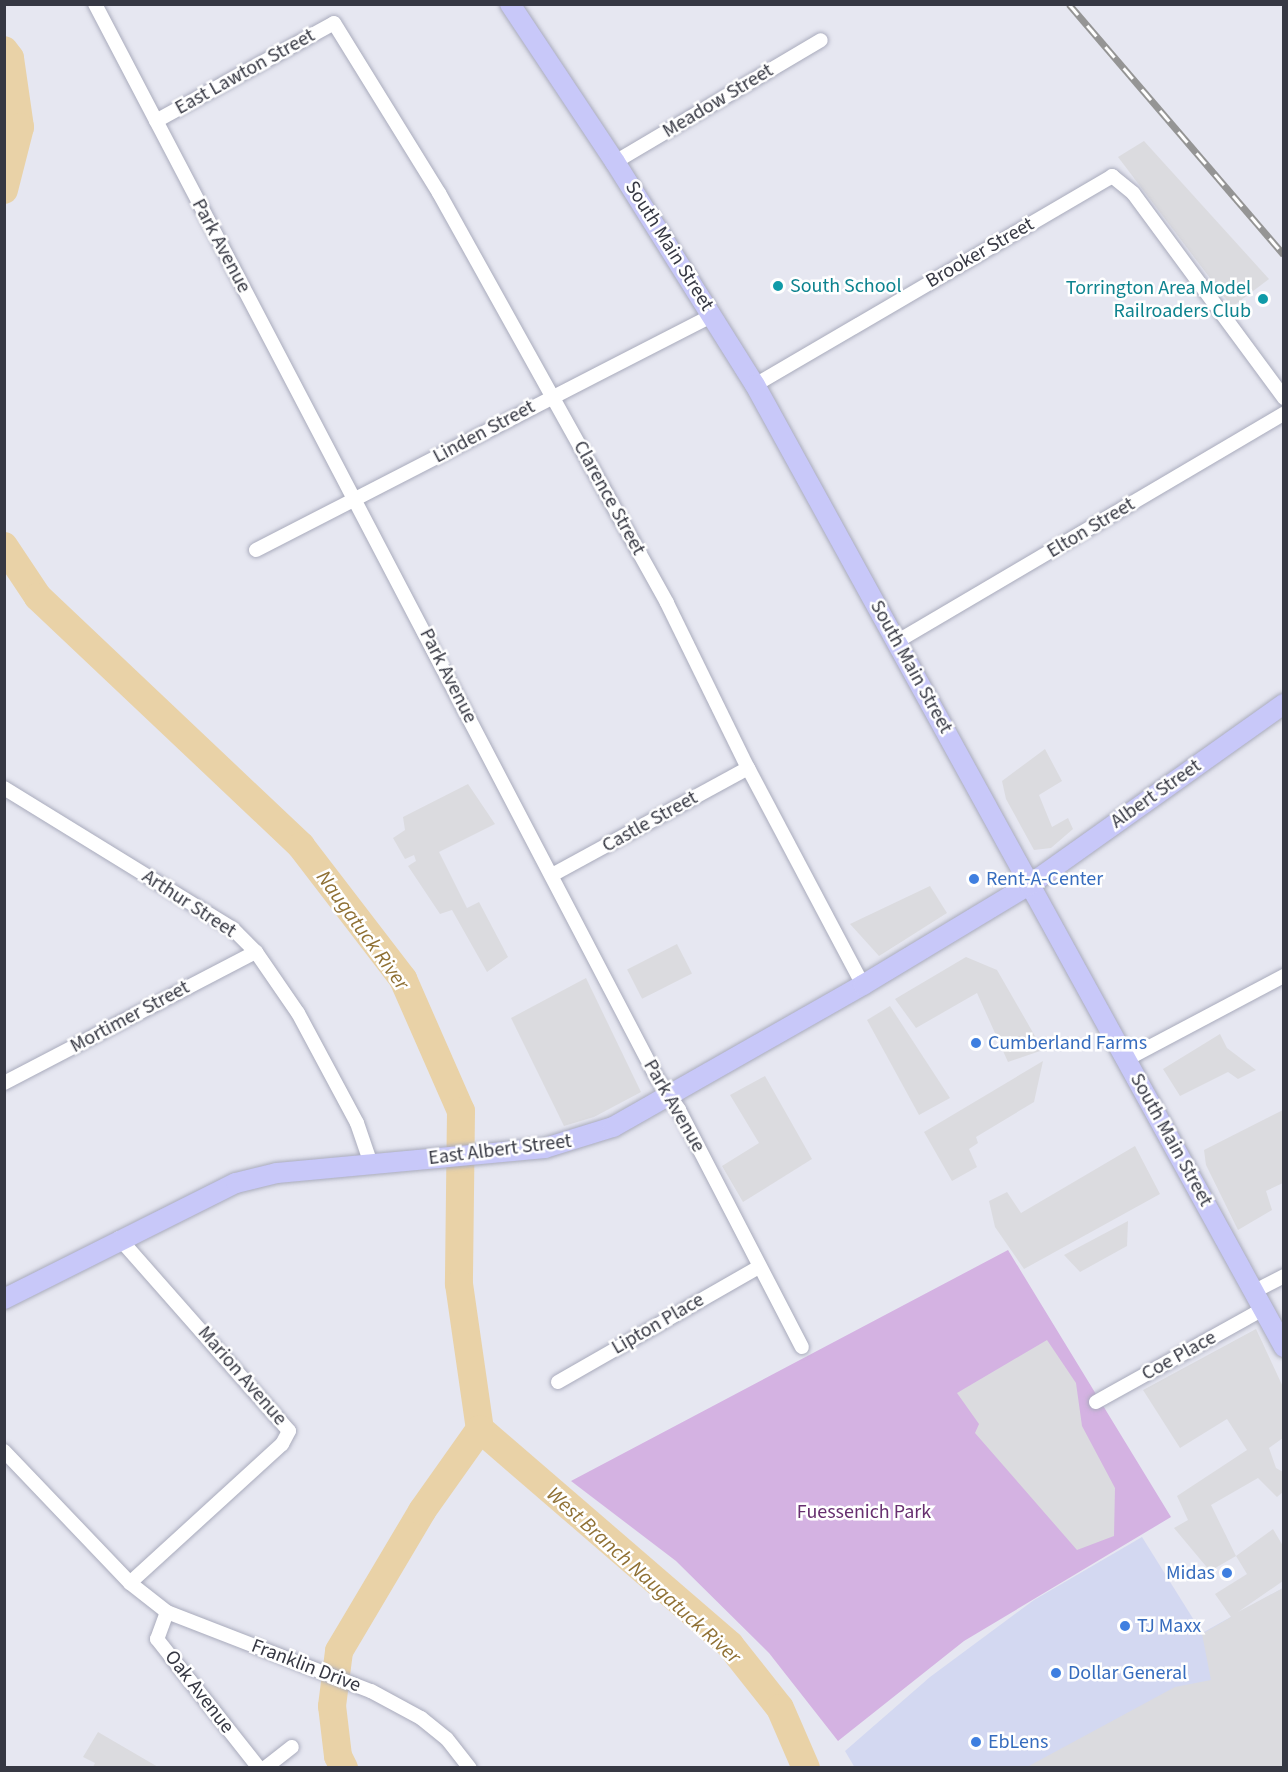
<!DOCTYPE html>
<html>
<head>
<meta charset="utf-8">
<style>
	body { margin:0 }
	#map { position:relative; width:1288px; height:1772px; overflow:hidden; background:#e6e7f1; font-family:"Source Sans 3",sans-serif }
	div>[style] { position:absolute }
	.commercial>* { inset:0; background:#d3d8f1 }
	.green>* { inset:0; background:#d4b2e2 }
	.parking>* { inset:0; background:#dbdbdf; transform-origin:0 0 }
	.river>* { height:28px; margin:-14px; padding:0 14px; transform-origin:14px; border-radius:14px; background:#e9d2a7 }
	.roads { filter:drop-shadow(0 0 2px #a9abbc) drop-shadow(0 0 2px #a9abbc) }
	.minor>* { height:14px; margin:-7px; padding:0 7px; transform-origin:7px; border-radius:7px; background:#fff }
	.secondary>* { height:20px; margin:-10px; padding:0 10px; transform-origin:10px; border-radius:10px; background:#c8c8f9 }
	.rail>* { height:7px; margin-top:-3.5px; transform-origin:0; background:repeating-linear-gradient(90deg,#fff 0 14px,#959595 0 28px); box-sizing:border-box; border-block:2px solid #959595 }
	.dots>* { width:16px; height:16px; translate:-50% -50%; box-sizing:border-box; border:3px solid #fff; border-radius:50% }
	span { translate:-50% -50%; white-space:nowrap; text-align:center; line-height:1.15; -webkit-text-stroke:5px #fff; paint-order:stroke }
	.street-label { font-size:20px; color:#363843 }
	.culture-label { font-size:20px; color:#0d838f }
	.left { translate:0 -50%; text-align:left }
	.right { translate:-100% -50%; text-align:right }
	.shop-label { font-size:20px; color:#366cbe }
	.park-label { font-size:20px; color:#672f6f }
	.water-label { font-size:21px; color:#8f7034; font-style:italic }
	.frame { position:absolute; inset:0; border:6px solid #363843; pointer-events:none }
</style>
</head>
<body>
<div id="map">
	<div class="commercial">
		<div style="clip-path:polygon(1142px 1537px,1202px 1633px,1283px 1588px,1283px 1767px,855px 1768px,845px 1751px,930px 1677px,1034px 1600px)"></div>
	</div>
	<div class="green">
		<div style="clip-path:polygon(1008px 1250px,1171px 1517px,964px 1641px,838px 1741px,769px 1653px,676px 1561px,571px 1481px)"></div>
	</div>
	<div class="parking">
		<div style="clip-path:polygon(1144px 141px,1269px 279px,1232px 307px,1118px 157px)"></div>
		<div style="clip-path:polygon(1045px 749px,1062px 781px,1039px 795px,1052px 827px,1068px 818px,1073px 829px,1051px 848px,1034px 850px,1006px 799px,1002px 781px)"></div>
		<div style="clip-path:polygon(468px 784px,495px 824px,439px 852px,467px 908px,479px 902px,508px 957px,487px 972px,452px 910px,440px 914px,408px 866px,416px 861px,414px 855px,405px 859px,393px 838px,405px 830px,403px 817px)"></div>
		<div style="clip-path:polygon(930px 886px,947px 913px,879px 956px,850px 924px)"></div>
		<div style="left:677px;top:944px;width:33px;height:56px;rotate:63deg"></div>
		<div style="clip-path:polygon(966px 957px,997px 970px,1043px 1050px,1008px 1062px,977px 993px,916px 1028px,895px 999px)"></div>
		<div style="clip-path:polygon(586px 978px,641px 1092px,594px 1117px,564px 1126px,511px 1018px)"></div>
		<div style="clip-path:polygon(890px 1006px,950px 1098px,919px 1115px,867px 1020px)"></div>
		<div style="clip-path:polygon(1220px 1034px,1227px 1048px,1256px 1070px,1238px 1079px,1228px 1072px,1180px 1096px,1163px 1069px)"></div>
		<div style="clip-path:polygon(1043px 1061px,1034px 1102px,976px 1137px,978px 1143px,969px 1149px,977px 1167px,952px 1181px,924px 1132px)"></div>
		<div style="clip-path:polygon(765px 1076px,812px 1159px,743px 1202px,722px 1166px,759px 1143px,730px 1095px)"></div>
		<div style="clip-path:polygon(1283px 1110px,1283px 1183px,1266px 1191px,1272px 1210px,1238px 1230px,1206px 1165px,1204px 1150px)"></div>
		<div style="clip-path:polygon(1135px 1146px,1160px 1194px,1024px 1269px,995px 1227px,989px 1201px,1007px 1192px,1021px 1213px)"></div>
		<div style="clip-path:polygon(1128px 1221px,1127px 1246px,1080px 1272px,1064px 1255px)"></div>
		<div style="clip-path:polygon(1256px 1329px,1283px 1387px,1283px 1438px,1269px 1448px,1276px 1468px,1283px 1472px,1283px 1492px,1277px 1497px,1258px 1478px,1211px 1505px,1236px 1556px,1273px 1529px,1283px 1546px,1283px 1581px,1238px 1612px,1283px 1588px,1283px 1767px,1027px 1767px,1175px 1687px,1211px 1680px,1202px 1634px,1231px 1617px,1215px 1594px,1247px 1574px,1236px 1556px,1210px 1571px,1174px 1528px,1188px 1520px,1177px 1496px,1247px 1450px,1227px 1419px,1180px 1448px,1143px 1390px)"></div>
		<div style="clip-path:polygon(1047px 1340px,1076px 1383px,1082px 1426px,1115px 1488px,1114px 1536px,1077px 1550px,975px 1433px,979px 1424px,957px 1393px)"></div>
		<div style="clip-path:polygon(98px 1732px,158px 1767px,93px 1767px,95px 1763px,83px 1757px)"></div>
	</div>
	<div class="river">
		<div style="left:4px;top:50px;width:10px;rotate:53deg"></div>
		<div style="left:10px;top:58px;width:70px;rotate:81.8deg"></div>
		<div style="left:20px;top:127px;width:65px;rotate:104.3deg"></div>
		<div style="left:4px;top:546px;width:61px;rotate:56.3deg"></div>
		<div style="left:38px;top:597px;width:362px;rotate:43.4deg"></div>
		<div style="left:301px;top:846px;width:168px;rotate:52.5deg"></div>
		<div style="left:403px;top:979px;width:144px;rotate:66.3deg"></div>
		<div style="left:461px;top:1111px;width:173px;rotate:90.7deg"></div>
		<div style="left:459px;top:1284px;width:147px;rotate:81.8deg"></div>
		<div style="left:480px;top:1429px;width:330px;rotate:40.8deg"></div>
		<div style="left:730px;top:1645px;width:80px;rotate:51.6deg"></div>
		<div style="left:780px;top:1708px;width:65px;rotate:66.6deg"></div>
		<div style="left:344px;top:1768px;width:13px;rotate:-117deg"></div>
		<div style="left:338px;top:1756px;width:50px;rotate:-96.8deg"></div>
		<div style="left:332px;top:1706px;width:55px;rotate:-82.7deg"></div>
		<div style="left:339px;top:1651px;width:163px;rotate:-59.3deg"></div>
		<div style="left:422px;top:1511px;width:100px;rotate:-54.7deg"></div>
	</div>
	<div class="roads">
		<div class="minor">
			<div style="left:95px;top:4px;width:1212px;rotate:62.38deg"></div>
			<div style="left:657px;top:1078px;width:39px;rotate:55deg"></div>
			<div style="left:679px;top:1110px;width:267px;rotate:62.6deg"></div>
			<div style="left:156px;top:121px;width:203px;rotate:-28.8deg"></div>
			<div style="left:334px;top:23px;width:200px;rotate:58.3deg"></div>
			<div style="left:439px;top:193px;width:469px;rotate:60.9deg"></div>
			<div style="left:667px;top:603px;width:184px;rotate:63.9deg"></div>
			<div style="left:748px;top:768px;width:246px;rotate:62.1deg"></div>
			<div style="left:615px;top:162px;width:239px;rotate:-30.6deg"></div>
			<div style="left:755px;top:385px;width:414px;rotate:-30.3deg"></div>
			<div style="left:1112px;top:176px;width:27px;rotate:39deg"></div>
			<div style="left:1133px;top:193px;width:255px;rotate:53.6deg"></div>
			<div style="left:256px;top:550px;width:514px;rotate:-27.21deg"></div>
			<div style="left:898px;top:641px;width:448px;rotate:-30.5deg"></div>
			<div style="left:4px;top:788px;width:269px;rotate:31.6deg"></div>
			<div style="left:233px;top:929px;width:33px;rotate:45deg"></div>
			<div style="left:256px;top:952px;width:74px;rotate:55.5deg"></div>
			<div style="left:298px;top:1013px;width:125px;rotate:61.8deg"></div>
			<div style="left:357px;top:1123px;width:43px;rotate:71.1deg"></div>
			<div style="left:552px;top:875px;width:223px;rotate:-28.6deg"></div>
			<div style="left:1127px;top:1059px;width:178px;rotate:-27.9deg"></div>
			<div style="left:4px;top:1083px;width:284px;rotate:-27.5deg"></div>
			<div style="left:119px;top:1238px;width:257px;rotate:48.6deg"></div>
			<div style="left:289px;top:1431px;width:15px;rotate:118deg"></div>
			<div style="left:282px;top:1444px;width:206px;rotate:137.6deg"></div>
			<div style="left:1253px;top:1292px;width:35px;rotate:-27deg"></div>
			<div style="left:558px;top:1382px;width:232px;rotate:-29.8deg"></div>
			<div style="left:1096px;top:1402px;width:191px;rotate:-29.1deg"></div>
			<div style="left:4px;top:1451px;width:182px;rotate:46.3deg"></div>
			<div style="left:130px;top:1583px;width:47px;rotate:38.1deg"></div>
			<div style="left:167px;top:1612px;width:219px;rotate:21.2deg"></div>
			<div style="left:371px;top:1691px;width:57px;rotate:28.4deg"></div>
			<div style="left:421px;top:1718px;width:33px;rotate:39deg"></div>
			<div style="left:447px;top:1739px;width:37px;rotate:52deg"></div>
			<div style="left:167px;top:1612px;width:29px;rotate:110deg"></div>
			<div style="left:157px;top:1639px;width:164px;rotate:51.7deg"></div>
			<div style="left:265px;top:1768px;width:34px;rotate:-38deg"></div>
		</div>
		<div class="secondary">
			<div style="left:510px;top:4px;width:190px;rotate:56.4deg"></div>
			<div style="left:615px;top:162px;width:263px;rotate:57.9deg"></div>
			<div style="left:755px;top:385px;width:1098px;rotate:61.19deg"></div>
			<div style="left:4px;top:1299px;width:259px;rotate:-26.6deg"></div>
			<div style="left:236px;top:1183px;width:42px;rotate:-13.7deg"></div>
			<div style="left:277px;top:1173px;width:269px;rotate:-5.3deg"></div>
			<div style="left:545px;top:1148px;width:71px;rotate:-17.2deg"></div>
			<div style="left:613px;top:1127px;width:288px;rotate:-29.6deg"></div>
			<div style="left:863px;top:985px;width:194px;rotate:-31.1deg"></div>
			<div style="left:1029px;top:885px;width:313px;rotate:-35.4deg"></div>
		</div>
	</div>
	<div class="rail">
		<div style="left:1069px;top:4px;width:330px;rotate:49.4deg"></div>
	</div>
	<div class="dots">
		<div style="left:778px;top:286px;background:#0f9aa8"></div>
		<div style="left:1263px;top:299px;background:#0f9aa8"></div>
		<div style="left:974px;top:879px;background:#3f7fe0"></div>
		<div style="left:976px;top:1043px;background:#3f7fe0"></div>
		<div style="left:1227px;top:1573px;background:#3f7fe0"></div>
		<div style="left:1125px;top:1626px;background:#3f7fe0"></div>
		<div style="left:1056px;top:1673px;background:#3f7fe0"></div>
		<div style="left:976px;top:1742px;background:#3f7fe0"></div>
	</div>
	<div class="street-label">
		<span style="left:245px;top:72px;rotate:-29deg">East Lawton Street</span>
		<span style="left:718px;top:101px;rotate:-31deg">Meadow Street</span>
		<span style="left:221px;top:246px;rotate:62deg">Park Avenue</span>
		<span style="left:669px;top:246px;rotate:58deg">South Main Street</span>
		<span style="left:980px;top:253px;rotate:-30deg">Brooker Street</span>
		<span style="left:484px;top:432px;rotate:-28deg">Linden Street</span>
		<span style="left:609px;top:498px;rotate:61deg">Clarence Street</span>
		<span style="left:1091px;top:528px;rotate:-31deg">Elton Street</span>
		<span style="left:911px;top:667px;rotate:61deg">South Main Street</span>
		<span style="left:448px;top:676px;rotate:63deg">Park Avenue</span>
		<span style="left:1156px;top:794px;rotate:-35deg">Albert Street</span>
		<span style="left:650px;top:822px;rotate:-29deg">Castle Street</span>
		<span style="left:189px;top:904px;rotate:33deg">Arthur Street</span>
		<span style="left:130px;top:1017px;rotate:-28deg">Mortimer Street</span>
		<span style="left:674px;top:1106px;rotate:60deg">Park Avenue</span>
		<span style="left:1171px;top:1140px;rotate:61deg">South Main Street</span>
		<span style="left:500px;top:1150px;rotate:-7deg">East Albert Street</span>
		<span style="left:658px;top:1324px;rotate:-30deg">Lipton Place</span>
		<span style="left:1179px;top:1356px;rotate:-29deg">Coe Place</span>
		<span style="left:242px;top:1376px;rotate:49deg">Marion Avenue</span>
		<span style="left:306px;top:1666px;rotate:21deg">Franklin Drive</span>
		<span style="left:199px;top:1692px;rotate:52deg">Oak Avenue</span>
	</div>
	<div class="culture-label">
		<span class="left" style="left:790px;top:286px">South School</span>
		<span class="right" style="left:1251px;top:300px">Torrington Area Model<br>Railroaders Club</span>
	</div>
	<div class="shop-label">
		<span class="left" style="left:986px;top:879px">Rent-A-Center</span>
		<span class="left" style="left:988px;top:1043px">Cumberland Farms</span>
		<span class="right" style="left:1215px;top:1573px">Midas</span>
		<span class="left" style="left:1137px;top:1626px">TJ Maxx</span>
		<span class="left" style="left:1068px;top:1673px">Dollar General</span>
		<span class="left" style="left:988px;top:1742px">EbLens</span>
	</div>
	<div class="park-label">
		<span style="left:864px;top:1512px">Fuessenich Park</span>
	</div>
	<div class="water-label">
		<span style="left:363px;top:930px;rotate:54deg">Naugatuck River</span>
		<span style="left:644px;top:1575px;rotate:42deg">West Branch Naugatuck River</span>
	</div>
	<div class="frame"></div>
</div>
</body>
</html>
